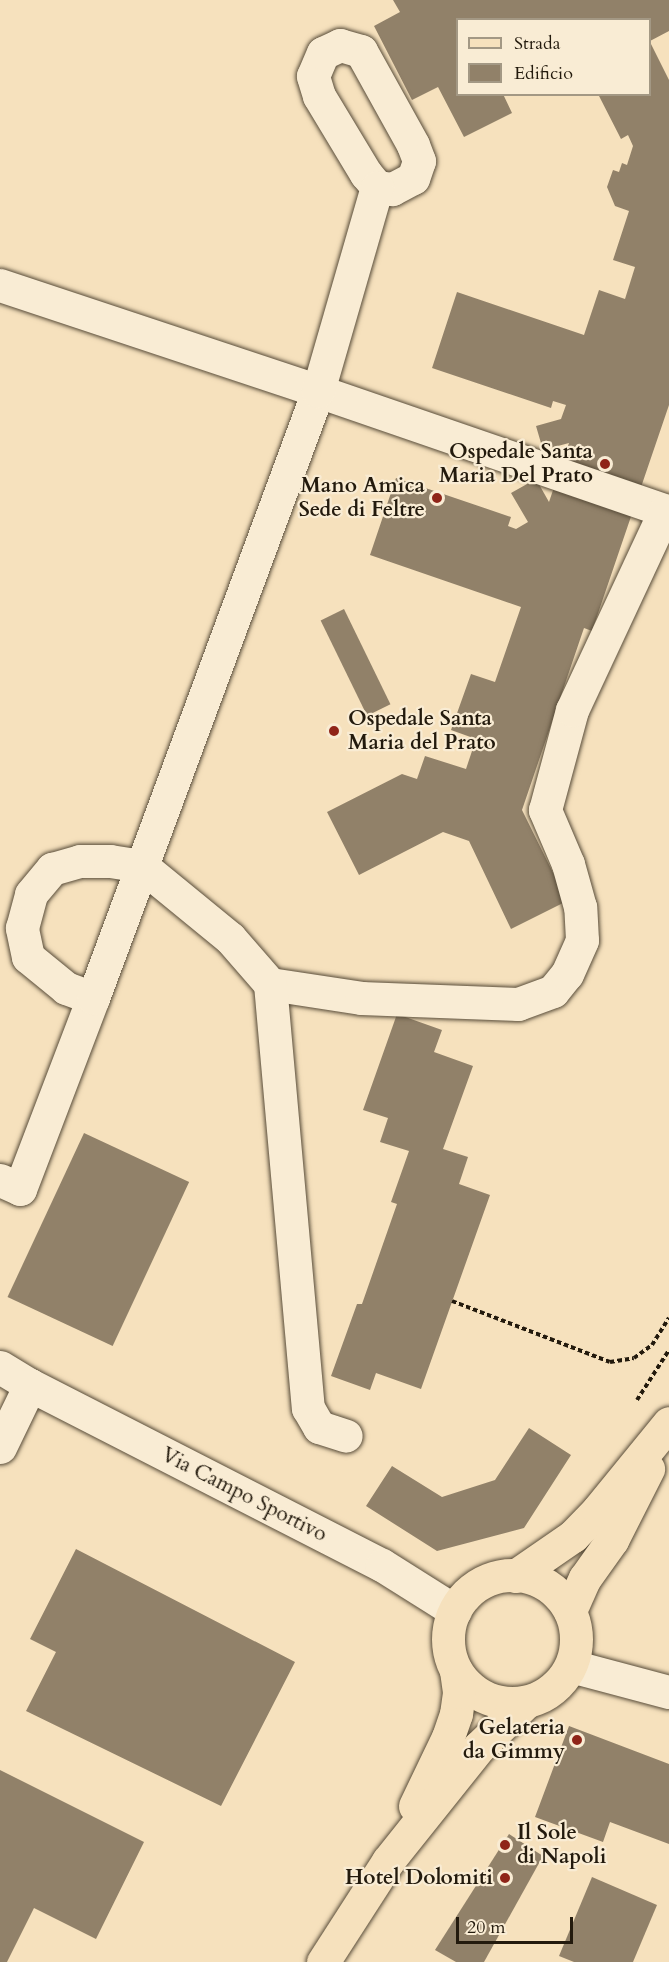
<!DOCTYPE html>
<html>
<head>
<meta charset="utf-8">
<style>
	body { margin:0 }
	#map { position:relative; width:669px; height:1962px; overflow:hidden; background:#f6e1bd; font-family:Cardo,serif }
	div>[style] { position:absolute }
	.building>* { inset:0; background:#918169; transform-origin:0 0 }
	.path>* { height:4px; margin-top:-2px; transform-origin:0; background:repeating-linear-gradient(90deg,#231a0d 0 4.5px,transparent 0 7.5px) }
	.roads { filter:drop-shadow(0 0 2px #584c39) drop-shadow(0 0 2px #584c39) }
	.minor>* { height:33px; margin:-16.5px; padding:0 16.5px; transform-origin:16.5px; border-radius:16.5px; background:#f9ecd4 }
	.major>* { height:33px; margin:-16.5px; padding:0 16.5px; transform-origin:16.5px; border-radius:16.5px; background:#f6e1bd }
	.major>.ring { margin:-16.5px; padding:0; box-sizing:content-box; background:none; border:33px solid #f6e1bd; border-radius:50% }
	.dots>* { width:16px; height:16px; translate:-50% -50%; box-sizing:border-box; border:3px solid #f9ecd4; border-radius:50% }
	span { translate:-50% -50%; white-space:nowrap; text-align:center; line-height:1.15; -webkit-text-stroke:4.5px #f9ecd4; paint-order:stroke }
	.poi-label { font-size:21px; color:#231a0d; font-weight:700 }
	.right { translate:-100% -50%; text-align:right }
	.left { translate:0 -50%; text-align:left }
	.street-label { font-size:21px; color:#231a0d }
	.legend { position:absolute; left:456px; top:18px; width:195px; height:78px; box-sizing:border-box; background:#f9ecd4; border:2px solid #a39884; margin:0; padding:8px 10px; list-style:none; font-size:18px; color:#231a0d }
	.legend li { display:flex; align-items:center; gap:12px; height:30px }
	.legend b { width:30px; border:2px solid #a39884 }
	.scale { position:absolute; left:456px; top:1917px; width:117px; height:27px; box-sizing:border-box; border:3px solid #231a0d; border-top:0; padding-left:8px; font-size:18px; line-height:21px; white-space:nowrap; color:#231a0d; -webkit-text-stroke:4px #f9ecd4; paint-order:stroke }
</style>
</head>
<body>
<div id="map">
	<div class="building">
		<div style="clip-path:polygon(393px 0,669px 0,669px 31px,650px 41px,650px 20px,458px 20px,458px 94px,503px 94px,512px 113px,464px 137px,438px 87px,412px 100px,374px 26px,400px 12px)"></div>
		<div style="clip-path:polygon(650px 42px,669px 80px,669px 405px,592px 631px,584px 628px,522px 810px,567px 901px,511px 929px,469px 841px,443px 832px,359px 875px,327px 812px,402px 774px,417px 779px,425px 756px,466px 769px,476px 739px,451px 730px,471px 674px,495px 682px,521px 607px,370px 555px,396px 478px,511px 517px,508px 526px,516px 529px,528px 522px,511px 493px,536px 479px,549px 502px,569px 443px,543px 450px,536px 426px,561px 419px,566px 405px,553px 401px,551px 408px,432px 368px,457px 292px,584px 335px,599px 290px,625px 299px,635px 267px,613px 260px,629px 211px,615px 206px,607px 187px,613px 170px,619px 172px,622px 163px,627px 165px,633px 146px,628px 135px,621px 139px,598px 94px,650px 94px)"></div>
		<div style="left:344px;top:609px;width:106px;height:26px;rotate:64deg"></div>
		<div style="clip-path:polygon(397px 1014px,442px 1030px,434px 1052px,473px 1066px,443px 1149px,468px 1157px,459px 1184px,490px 1195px,421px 1389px,376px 1373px,370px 1390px,331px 1376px,357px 1304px,362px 1304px,397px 1204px,391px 1202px,409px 1151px,380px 1142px,388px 1118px,363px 1110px)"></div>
		<div style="left:84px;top:1133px;width:116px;height:181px;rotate:25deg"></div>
		<div style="clip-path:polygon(529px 1428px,571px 1455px,524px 1528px,437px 1551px,366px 1506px,392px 1466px,442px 1497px,495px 1480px)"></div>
		<div style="clip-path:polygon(76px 1549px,295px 1662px,221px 1806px,26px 1711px,56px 1652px,30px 1639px)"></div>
		<div style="clip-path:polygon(569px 1726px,669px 1764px,669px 1844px,610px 1822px,603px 1842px,535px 1817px)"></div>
		<div style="clip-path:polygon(0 1770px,144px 1842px,96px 1939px,34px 1908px,7px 1962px,0 1962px)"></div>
		<div style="clip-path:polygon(509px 1834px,543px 1856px,484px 1962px,456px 1962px,435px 1950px)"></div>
		<div style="clip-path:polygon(592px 1877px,657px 1905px,633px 1962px,574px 1962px,559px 1956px)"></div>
	</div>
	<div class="path">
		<div style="left:452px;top:1301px;width:169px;rotate:21.1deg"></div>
		<div style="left:610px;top:1362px;width:24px;rotate:-9deg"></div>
		<div style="left:634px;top:1358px;width:22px;rotate:-36deg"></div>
		<div style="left:652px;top:1345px;width:32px;rotate:-58deg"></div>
		<div style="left:637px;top:1400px;width:59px;rotate:-57.4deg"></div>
	</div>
	<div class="roads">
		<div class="minor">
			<div style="left:340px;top:45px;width:22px;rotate:16deg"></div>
			<div style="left:361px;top:51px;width:107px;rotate:61deg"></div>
			<div style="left:413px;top:145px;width:17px;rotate:69deg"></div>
			<div style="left:419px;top:161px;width:18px;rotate:109deg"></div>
			<div style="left:413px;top:178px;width:24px;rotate:152deg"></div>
			<div style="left:392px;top:189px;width:15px;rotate:-172deg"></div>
			<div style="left:377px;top:187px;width:17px;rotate:-130deg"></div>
			<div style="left:366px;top:174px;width:91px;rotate:-121.1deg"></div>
			<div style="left:319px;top:96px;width:21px;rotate:-107deg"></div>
			<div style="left:313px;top:76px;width:25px;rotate:-67deg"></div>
			<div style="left:323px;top:53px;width:19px;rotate:-25deg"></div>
			<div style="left:0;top:285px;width:335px;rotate:18.4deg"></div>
			<div style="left:318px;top:391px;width:371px;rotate:19deg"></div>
			<div style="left:270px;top:984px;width:92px;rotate:8.7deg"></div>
			<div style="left:361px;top:998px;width:157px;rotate:2.2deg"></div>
			<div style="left:518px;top:1004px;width:37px;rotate:-20deg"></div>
			<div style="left:553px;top:991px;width:22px;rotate:-51deg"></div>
			<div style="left:567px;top:974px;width:37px;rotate:-66deg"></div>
			<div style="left:582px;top:940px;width:33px;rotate:-93deg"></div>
			<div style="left:580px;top:907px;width:45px;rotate:-105.6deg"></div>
			<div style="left:568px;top:864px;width:59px;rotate:-113.1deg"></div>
			<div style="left:545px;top:810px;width:104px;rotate:-74.9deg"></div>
			<div style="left:572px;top:710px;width:220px;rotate:-65deg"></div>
			<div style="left:93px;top:998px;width:29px;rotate:-160deg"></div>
			<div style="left:66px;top:988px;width:49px;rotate:-140.8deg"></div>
			<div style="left:28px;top:957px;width:30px;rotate:-102deg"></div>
			<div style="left:22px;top:928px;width:35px;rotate:-75deg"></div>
			<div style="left:31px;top:894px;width:33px;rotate:-50deg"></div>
			<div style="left:52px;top:869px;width:29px;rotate:-16deg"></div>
			<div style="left:80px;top:861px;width:30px"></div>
			<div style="left:110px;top:861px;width:32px;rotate:9deg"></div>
			<div style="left:142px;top:866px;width:114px;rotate:39.3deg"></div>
			<div style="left:230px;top:938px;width:61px;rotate:49deg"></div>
			<div style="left:270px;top:984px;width:426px;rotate:84.9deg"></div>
			<div style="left:308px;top:1408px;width:22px;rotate:60deg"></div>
			<div style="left:319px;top:1427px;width:28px;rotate:18deg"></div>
			<div style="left:0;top:1180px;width:22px;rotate:24deg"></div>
			<div style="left:20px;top:1189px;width:204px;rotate:-69.1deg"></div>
			<div style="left:93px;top:998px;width:647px;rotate:-69.66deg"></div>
			<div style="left:318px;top:391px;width:212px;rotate:-73.9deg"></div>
			<div style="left:0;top:1367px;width:35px;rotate:31deg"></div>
			<div style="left:30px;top:1385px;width:395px;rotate:27.1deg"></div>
			<div style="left:382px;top:1565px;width:86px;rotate:32.2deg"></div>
			<div style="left:0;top:1447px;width:69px;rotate:-64.2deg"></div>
			<div style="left:571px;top:1666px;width:101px;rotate:14.9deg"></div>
		</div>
		<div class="major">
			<div class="ring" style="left:448px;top:1575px;width:95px;height:95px"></div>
			<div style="left:515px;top:1576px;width:70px;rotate:-34.6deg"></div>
			<div style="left:573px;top:1536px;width:36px;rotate:-46deg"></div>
			<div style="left:598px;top:1510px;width:112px;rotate:-50.8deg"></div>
			<div style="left:570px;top:1611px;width:36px;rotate:-66deg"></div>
			<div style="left:585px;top:1578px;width:47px;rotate:-54.6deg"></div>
			<div style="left:612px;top:1540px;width:80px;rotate:-63.1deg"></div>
			<div style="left:415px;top:1806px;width:76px;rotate:-64.4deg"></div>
			<div style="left:448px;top:1737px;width:24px;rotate:-71deg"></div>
			<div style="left:456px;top:1714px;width:22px;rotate:-82deg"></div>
			<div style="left:459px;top:1692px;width:21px;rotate:-98deg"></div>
			<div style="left:323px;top:1962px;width:120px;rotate:-57.2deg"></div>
			<div style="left:388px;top:1861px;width:146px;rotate:-51.4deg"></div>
			<div style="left:479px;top:1747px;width:65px;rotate:-43.8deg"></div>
		</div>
	</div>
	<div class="dots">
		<div style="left:605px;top:464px;background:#8f2418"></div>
		<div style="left:437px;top:498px;background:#8f2418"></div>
		<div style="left:334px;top:731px;background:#8f2418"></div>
		<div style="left:577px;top:1740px;background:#8f2418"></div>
		<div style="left:505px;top:1845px;background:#8f2418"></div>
		<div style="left:505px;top:1878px;background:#8f2418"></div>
	</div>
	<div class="poi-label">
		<span class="right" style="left:593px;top:464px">Ospedale Santa<br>Maria Del Prato</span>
		<span class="right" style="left:425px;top:498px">Mano Amica<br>Sede di Feltre</span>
		<span class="left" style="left:348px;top:731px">Ospedale Santa<br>Maria del Prato</span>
		<span class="right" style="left:565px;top:1740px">Gelateria<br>da Gimmy</span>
		<span class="left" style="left:517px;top:1845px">Il Sole<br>di Napoli</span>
		<span class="right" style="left:493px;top:1878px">Hotel Dolomiti</span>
	</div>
	<div class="street-label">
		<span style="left:244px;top:1495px;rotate:27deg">Via Campo Sportivo</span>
	</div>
	<ul class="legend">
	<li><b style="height:8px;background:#f6e1bd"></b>Strada</li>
	<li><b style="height:16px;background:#918169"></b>Edificio</li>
	</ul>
	<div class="scale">20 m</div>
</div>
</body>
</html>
